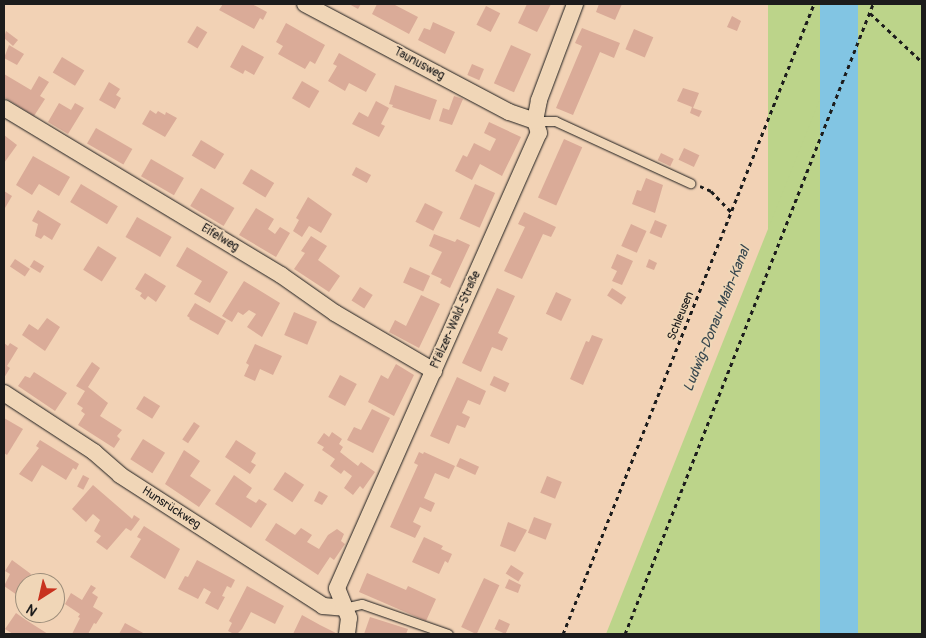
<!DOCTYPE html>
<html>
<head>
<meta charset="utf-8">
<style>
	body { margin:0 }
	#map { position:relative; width:926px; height:638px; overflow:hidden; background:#f2d2b5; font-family:Pangolin,sans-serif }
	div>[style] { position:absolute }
	.green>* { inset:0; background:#bcd48a; transform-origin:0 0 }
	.water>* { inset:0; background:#82c5e3; transform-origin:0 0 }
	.building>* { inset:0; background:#daab98; transform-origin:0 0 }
	.path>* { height:3px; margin-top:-1.5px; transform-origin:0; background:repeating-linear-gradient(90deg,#1c1c1c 0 4px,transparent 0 8px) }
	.roads { filter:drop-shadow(0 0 1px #1c1c1c) drop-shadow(0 0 1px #1c1c1c) }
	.lane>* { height:9px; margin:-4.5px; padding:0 4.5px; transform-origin:4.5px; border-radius:4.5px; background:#f0d6b7 }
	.street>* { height:16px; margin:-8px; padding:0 8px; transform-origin:8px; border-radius:8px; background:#f0d6b7 }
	span { translate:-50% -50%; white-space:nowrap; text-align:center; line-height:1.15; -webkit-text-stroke:4px #f0d6b7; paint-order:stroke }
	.street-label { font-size:12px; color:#1c1c1c }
	.water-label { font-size:14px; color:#36464e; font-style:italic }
	.frame { position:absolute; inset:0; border:5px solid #1c1c1c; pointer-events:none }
	.north { position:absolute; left:15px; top:573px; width:50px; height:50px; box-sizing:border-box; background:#f0d6b7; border:1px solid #9b8c79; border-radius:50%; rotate:215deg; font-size:14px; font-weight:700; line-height:20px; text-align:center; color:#1c1c1c }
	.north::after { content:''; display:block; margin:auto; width:18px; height:22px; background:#c8321e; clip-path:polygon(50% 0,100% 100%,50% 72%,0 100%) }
</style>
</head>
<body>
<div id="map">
	<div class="green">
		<div style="left:768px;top:4px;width:52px;height:679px"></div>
		<div style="clip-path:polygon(858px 4px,922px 4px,922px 634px,606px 634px)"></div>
	</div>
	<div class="water">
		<div style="left:820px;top:4px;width:38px;height:678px"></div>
	</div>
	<div class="building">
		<div style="clip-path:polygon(223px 4px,252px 4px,267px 12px,263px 20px,260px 18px,254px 29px,219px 10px)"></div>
		<div style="clip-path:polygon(349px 4px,361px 4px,358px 9px)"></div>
		<div style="clip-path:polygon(377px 4px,396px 4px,395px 5px,418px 17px,409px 34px,372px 14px)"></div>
		<div style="clip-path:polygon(527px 4px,551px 4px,537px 32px,518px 23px)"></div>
		<div style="clip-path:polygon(599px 4px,622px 4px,615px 20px,596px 12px)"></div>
		<div style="left:486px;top:6px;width:16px;height:21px;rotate:27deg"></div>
		<div style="clip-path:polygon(732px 16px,741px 21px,737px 31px,727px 27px)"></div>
		<div style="clip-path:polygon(433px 22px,455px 32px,445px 54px,418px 40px,424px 28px,430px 30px)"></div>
		<div style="clip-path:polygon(286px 23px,325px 45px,315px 64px,310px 61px,305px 69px,278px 54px,283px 46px,276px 42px)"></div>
		<div style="left:197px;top:26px;width:12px;height:19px;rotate:31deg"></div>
		<div style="clip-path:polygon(582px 28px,620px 43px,614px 58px,600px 52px,573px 115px,556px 108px,582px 46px,575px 43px)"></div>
		<div style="left:634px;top:29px;width:21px;height:22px;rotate:23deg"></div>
		<div style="clip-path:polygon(6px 31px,18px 40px,13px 46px,4px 38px)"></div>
		<div style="clip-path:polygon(9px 45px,24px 54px,17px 65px,4px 58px)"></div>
		<div style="clip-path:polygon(242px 45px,264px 57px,254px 75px,245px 70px,243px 74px,230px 67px)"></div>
		<div style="left:511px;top:45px;width:22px;height:42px;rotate:24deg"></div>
		<div style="clip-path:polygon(339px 53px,376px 74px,366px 92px,349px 83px,345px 91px,328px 81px,337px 66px,333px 64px)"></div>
		<div style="left:62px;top:57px;width:26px;height:18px;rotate:31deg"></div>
		<div style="left:472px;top:64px;width:13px;height:12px;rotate:23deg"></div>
		<div style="clip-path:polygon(4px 74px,31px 90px,39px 76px,49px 82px,40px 96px,45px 99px,34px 116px,4px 97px)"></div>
		<div style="left:302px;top:81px;width:20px;height:20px;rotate:30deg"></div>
		<div style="clip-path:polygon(109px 82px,120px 89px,116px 95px,121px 98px,115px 109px,99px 100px)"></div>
		<div style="clip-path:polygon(395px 85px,437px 100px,430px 120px,392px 107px,393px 105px,389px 104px)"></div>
		<div style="clip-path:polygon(683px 88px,699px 93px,693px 108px,702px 111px,699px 117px,690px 113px,692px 107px,677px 101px)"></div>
		<div style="clip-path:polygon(454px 96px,463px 99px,452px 125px,439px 121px,443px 108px,449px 110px)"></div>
		<div style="clip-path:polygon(376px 101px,389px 108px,381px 124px,385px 126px,379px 137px,352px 124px,359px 112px,368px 117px)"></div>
		<div style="clip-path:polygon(59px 103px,71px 110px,75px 103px,84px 108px,68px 134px,48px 122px)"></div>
		<div style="clip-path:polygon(150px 110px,156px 114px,158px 111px,165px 115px,166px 112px,177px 118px,165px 137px,142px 124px)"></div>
		<div style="clip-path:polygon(489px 122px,521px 137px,502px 176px,480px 164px,472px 180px,455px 171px,463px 155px,467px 157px,474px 143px,490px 151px,496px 139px,484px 133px)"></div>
		<div style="left:96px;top:128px;width:42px;height:18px;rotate:30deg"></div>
		<div style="clip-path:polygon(4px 135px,17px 145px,4px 163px)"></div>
		<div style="left:564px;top:139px;width:20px;height:64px;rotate:24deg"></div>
		<div style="left:201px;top:140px;width:27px;height:18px;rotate:31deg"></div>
		<div style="left:684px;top:148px;width:17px;height:13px;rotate:25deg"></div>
		<div style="left:661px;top:153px;width:14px;height:8px;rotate:25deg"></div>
		<div style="clip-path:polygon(33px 156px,70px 177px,59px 196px,39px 184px,32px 195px,16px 185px)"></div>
		<div style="left:151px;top:159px;width:38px;height:20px;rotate:30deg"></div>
		<div style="left:356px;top:167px;width:17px;height:9px;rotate:28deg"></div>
		<div style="left:251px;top:169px;width:27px;height:17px;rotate:31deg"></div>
		<div style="clip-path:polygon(646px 178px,663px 185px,655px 213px,632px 204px,637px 190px,641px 191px)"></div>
		<div style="left:81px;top:184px;width:43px;height:21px;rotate:31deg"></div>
		<div style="left:475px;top:184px;width:22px;height:38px;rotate:24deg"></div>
		<div style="left:201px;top:188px;width:39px;height:21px;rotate:31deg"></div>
		<div style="clip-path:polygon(4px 191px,12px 196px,5px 208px,4px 207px)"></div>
		<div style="clip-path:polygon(308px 197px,332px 214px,321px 233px,309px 226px,302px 237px,293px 231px,299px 220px,296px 218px)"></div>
		<div style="left:425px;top:203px;width:20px;height:21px;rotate:27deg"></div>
		<div style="clip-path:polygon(256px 208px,274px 219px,268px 229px,275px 234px,280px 227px,290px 233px,276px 257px,239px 235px)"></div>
		<div style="clip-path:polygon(38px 210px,61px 224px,52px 240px,44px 235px,41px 239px,35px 236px,38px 224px,32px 221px)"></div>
		<div style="clip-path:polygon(524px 212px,556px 227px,551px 237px,543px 234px,522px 279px,504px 271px,525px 227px,518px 224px)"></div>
		<div style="left:137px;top:217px;width:40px;height:23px;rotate:30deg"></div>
		<div style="left:655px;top:220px;width:13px;height:14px;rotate:23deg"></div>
		<div style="left:631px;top:224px;width:17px;height:24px;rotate:24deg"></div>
		<div style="clip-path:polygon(434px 234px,455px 242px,457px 239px,470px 245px,450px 288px,440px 283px,442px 279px,431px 274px,442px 252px,429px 246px)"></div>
		<div style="clip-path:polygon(311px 236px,327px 246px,318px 260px,340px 276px,329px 292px,294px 269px,305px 253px,301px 251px)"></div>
		<div style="left:98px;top:246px;width:22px;height:28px;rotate:32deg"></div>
		<div style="clip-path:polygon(187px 247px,228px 272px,210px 303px,194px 294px,202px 281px,176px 266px)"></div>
		<div style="clip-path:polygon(617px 254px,633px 261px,622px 285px,612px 281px,617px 271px,611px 268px)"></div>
		<div style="left:15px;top:259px;width:18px;height:9px;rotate:34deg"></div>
		<div style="clip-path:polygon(649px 259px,657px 263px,654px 270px,646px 267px)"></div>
		<div style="left:34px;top:260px;width:12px;height:8px;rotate:31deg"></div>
		<div style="left:410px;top:267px;width:22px;height:17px;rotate:24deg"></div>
		<div style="clip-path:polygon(145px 273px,166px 286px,156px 302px,148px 296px,145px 300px,140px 296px,142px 293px,135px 289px)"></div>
		<div style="clip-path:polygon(244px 281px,280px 303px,262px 337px,247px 327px,256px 314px,249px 310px,243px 315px,238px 312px,232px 322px,222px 316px)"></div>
		<div style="left:360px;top:287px;width:15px;height:16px;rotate:32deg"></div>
		<div style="clip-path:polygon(497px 288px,515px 296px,498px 333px,508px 338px,502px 351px,492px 347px,481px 372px,462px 363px)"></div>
		<div style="left:612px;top:288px;width:17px;height:9px;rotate:33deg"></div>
		<div style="left:556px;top:292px;width:17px;height:24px;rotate:25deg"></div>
		<div style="clip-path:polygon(421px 295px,440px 304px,419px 348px,389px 332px,395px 320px,406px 326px)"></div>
		<div style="clip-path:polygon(195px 303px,226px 321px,218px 335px,189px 319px,190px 318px,187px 316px)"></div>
		<div style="left:294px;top:312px;width:25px;height:25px;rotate:23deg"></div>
		<div style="clip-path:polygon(47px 318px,60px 327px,45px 351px,22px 335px,29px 324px,38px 330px)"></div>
		<div style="clip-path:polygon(592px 335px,603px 339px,583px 385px,570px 379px,586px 341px,589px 342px)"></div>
		<div style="clip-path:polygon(4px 343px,8px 346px,10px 343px,18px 348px,7px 366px,10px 368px,4px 378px)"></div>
		<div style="clip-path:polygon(255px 344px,282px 356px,273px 375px,260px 369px,255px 381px,244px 376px,249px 365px,246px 363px)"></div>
		<div style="clip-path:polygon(92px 362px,100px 368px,88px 387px,108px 403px,100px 416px,122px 430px,117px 436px,120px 439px,114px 448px,78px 425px,85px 414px,81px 411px,83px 408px,77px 404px,85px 391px,76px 386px)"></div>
		<div style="clip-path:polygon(396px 364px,414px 375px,394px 416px,368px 402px,381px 375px,388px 379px)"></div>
		<div style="clip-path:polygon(34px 372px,67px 393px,55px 411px,18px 386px,25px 376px,30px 378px)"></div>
		<div style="left:340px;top:375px;width:19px;height:25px;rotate:28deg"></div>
		<div style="left:494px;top:376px;width:17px;height:10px;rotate:25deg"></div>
		<div style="clip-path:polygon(457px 377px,486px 391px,480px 405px,468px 400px,462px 413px,470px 417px,465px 428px,457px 425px,449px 444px,430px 436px)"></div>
		<div style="left:144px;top:396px;width:19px;height:15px;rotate:32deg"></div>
		<div style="clip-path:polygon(372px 409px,390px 418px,373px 453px,347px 440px,354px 427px,361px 430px)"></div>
		<div style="clip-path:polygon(4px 418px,23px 429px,7px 455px,4px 453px)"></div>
		<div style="left:194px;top:422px;width:7px;height:21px;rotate:34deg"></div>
		<div style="clip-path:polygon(332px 432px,342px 439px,339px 444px,343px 447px,340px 452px,358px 466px,361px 462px,375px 472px,363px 489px,360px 486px,353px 495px,344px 488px,352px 476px,344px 470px,341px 474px,330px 466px,335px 459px,322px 450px,324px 447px,317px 443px,324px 433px,329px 437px)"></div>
		<div style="left:143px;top:439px;width:26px;height:24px;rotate:32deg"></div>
		<div style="clip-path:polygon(40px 440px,79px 464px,76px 470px,73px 468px,66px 480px,42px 465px,32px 482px,19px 474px,39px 448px,36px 446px)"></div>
		<div style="clip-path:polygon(236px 440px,256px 453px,251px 462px,256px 465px,250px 474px,225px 457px)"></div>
		<div style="clip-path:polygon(184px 450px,200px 461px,190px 476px,211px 490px,199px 507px,165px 484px)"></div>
		<div style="clip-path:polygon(419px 452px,423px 454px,424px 452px,455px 466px,449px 479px,435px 473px,424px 498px,435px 503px,431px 512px,420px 507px,413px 522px,421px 526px,415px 538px,390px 527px,418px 465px,414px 463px)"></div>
		<div style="left:460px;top:458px;width:21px;height:9px;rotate:25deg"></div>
		<div style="left:285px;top:472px;width:23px;height:21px;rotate:34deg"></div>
		<div style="left:83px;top:475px;width:7px;height:13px;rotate:27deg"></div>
		<div style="clip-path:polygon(234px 475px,252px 488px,246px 497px,256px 503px,259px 499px,267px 504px,251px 528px,215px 504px)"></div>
		<div style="left:547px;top:476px;width:16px;height:18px;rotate:22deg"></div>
		<div style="clip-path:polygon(93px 485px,130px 517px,132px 519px,134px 515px,140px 519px,131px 531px,126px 528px,107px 550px,96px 542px,101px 536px,94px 531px,100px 520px,93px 514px,86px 522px,72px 509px)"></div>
		<div style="clip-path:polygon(319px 491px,328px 496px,322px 505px,314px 501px)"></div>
		<div style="left:534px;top:517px;width:19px;height:17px;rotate:21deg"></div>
		<div style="clip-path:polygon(508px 522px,527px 530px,515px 552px,500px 546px)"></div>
		<div style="clip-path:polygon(276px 523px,295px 535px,301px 528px,312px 535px,307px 542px,319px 549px,328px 535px,337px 529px,344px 534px,341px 541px,345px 544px,334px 560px,330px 557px,318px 575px,265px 540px)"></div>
		<div style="clip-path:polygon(144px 526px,180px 549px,165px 579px,130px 557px,141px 539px,137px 537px)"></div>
		<div style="clip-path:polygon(424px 537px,443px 546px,441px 549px,452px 554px,448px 563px,445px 561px,439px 574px,412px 562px)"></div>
		<div style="clip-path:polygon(12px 560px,31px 574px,17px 595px,4px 586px,10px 574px,5px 571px)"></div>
		<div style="clip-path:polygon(197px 560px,235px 580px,231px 588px,227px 586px,222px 596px,225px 597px,218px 610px,205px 603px,211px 592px,204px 588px,198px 599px,178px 589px,185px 576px,188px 577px)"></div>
		<div style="left:511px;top:565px;width:15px;height:10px;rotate:32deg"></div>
		<div style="clip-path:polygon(367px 573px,406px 590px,408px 586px,436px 599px,426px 621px,359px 592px)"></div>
		<div style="left:484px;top:578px;width:17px;height:54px;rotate:25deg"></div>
		<div style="clip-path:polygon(509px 579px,521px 585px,518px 593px,505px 588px)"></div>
		<div style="clip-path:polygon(91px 585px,96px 588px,92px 593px,98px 597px,93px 607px,103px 613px,96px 624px,94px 623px,88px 634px,72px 634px,80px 618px,78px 617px,80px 614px,65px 604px,71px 593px,82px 600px)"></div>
		<div style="clip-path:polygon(247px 586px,284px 606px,275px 624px,251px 612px,242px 629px,237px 634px,234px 634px,228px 631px,232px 623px,229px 621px)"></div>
		<div style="clip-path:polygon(16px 613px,26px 620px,48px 634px,13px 634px,5px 629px)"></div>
		<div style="clip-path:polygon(302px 615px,320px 625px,338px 634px,293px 634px)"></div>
		<div style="clip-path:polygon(370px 617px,408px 629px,406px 634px,364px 634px)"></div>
		<div style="left:499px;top:619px;width:12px;height:11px;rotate:24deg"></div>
		<div style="clip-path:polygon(125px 623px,145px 634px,119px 634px)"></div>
	</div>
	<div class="path">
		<div style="left:870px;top:13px;width:71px;rotate:43.3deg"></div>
		<div style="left:700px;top:186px;width:12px;rotate:24deg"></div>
		<div style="left:711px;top:191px;width:29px;rotate:46deg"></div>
		<div style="left:563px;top:634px;width:678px;rotate:-68.28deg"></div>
		<div style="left:625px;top:634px;width:677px;rotate:-68.51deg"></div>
	</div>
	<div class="roads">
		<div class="lane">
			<div style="left:535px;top:121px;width:20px"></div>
			<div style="left:555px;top:121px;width:149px;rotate:24.7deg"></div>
			<div style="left:344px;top:608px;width:18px;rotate:-13deg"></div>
			<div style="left:362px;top:604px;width:91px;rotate:19.2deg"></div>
		</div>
		<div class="street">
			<div style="left:305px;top:4px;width:231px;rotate:27.9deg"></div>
			<div style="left:509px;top:112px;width:28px;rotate:19deg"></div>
			<div style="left:4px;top:108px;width:323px;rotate:31.1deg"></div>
			<div style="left:281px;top:275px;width:66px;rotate:35.1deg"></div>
			<div style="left:335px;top:313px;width:115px;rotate:30.4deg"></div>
			<div style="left:4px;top:393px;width:108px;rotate:33.2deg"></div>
			<div style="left:94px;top:452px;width:35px;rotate:41deg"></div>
			<div style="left:120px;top:475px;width:242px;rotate:32.8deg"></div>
			<div style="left:323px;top:606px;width:21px;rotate:5deg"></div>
			<div style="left:347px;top:634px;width:16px;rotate:-83deg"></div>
			<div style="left:349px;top:618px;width:32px;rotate:-112deg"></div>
			<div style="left:337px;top:588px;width:498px;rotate:-66.1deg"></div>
			<div style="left:539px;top:133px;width:13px;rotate:-108deg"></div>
			<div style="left:535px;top:121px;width:21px;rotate:-79deg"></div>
			<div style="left:539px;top:100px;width:103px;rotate:-69.4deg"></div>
		</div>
	</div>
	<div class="street-label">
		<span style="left:419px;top:64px;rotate:28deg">Taunusweg</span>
		<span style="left:220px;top:238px;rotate:31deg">Eifelweg</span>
		<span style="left:681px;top:316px;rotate:-68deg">Schleusen</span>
		<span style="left:456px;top:320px;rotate:-66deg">Pfälzer-Wald-Straße</span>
		<span style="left:171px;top:508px;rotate:33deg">Hunsrückweg</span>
	</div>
	<div class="water-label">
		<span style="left:717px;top:319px;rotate:-68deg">Ludwig-Donau-Main-Kanal</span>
	</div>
	<div class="frame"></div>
	<div class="north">N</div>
</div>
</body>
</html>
